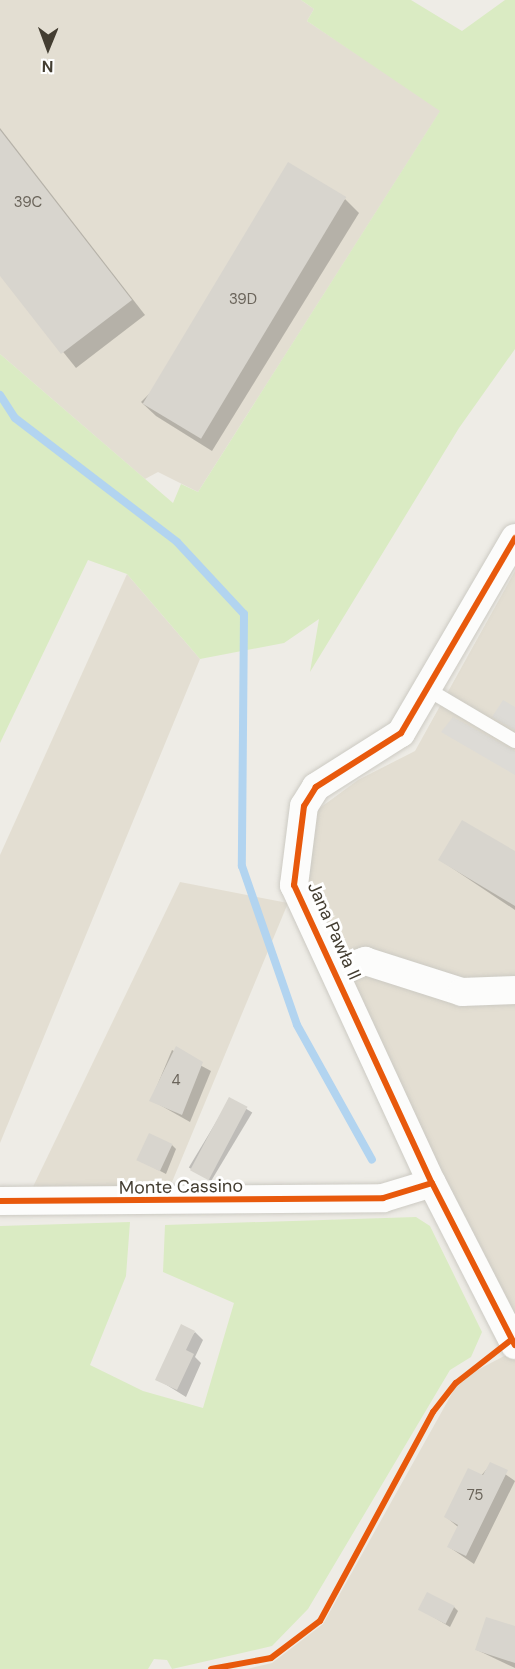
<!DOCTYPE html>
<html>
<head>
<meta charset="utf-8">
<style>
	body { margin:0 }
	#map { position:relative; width:515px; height:1669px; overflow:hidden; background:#eeece6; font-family:"DM Sans",sans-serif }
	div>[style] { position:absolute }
	.residential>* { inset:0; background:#e3ded2 }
	.green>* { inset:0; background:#daebc3 }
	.parking>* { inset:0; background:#dddbd6 }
	.shadow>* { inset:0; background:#0003; transform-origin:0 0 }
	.stream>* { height:8px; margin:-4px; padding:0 4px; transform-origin:4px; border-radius:4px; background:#b2d4f0 }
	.building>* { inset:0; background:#d8d5ce; transform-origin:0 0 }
	.roads { filter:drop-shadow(0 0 2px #cccac3) drop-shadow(0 0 2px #cccac3) }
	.lane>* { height:14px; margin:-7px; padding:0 7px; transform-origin:7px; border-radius:7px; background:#fcfcfb }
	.street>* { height:28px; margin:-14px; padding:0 14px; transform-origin:14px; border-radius:14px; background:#fcfcfb }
	.cycleway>* { height:6px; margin:-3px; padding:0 3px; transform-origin:3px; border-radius:3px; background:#e8590c }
	span { translate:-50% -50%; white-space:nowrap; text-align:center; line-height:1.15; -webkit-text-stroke:6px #fff; paint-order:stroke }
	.number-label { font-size:15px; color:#6a645a }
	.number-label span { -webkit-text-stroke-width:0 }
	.street-label { font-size:18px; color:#443e32 }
	.north { position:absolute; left:18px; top:18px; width:60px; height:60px; -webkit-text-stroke:4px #fff; paint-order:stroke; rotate:181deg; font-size:16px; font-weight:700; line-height:24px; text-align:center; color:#443e32 }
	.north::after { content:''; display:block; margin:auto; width:21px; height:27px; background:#443e32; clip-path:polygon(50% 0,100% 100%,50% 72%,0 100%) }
</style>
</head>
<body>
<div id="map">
	<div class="residential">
		<div style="clip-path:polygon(0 0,301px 0,314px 9px,307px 21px,441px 110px,198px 492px,158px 472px,145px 479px,0 354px)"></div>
		<div style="clip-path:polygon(515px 571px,515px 1327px,311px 897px,304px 865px,309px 816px,358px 780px,415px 751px)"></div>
		<div style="clip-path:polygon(127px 574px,200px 659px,0 1143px,0 855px)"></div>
		<div style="clip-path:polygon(180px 882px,288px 903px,167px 1194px,30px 1193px)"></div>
		<div style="clip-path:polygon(510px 1353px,515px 1360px,515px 1669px,247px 1669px,272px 1663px,323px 1624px,460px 1379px)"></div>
	</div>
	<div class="green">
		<div style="clip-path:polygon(301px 0,411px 0,462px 31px,505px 0,515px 0,515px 349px,459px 428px,310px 672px,319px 619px,284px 643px,200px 659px,127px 574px,88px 560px,0 743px,0 354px,173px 503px,181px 484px,198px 492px,440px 111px,307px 21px,314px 9px)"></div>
		<div style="clip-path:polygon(416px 1217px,430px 1226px,482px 1332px,471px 1357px,450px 1370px,308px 1609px,272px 1646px,172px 1669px,167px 1660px,154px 1659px,148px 1669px,0 1669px,0 1226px,130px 1222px,126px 1276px,90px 1365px,143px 1391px,203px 1408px,234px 1303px,163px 1272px,165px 1225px)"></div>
	</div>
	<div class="parking">
		<div style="clip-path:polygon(503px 700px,515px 707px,515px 730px,492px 717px)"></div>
		<div style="clip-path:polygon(453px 717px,515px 751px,515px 775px,441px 732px)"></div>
	</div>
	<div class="shadow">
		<div style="clip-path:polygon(0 128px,145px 315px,76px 368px,0 273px)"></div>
		<div style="clip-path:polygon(345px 199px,359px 213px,212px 451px,156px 416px,141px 402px)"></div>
		<div style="clip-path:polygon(515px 853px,515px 910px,440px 860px)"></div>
		<div style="clip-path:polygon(172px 1050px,211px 1071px,190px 1122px,151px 1100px)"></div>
		<div style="left:230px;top:1099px;width:26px;height:80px;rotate:31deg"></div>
		<div style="clip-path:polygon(172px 1145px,176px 1149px,166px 1174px,139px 1160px)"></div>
		<div style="clip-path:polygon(195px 1332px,203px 1340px,195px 1357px,201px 1363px,186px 1397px,157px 1379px)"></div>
		<div style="clip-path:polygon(491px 1464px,515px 1481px,474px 1564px,449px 1547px,458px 1527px,446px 1517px)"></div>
		<div style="clip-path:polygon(454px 1607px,458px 1611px,450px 1627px,420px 1609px)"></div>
		<div style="clip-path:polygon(515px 1627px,515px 1668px,477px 1650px)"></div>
	</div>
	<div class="stream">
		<div style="left:0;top:395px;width:27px;rotate:57deg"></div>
		<div style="left:15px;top:418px;width:204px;rotate:37.4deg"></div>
		<div style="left:177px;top:542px;width:98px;rotate:47.1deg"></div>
		<div style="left:244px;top:614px;width:252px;rotate:90.5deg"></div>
		<div style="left:242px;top:866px;width:168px;rotate:70.9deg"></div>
		<div style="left:297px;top:1025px;width:154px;rotate:60.9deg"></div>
	</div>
	<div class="building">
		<div style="clip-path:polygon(0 130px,132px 300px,61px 354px,0 276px)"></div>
		<div style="left:288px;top:162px;width:68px;height:282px;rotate:31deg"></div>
		<div style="clip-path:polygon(462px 820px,515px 851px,515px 906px,438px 860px)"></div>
		<div style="clip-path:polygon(176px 1046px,203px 1062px,182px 1115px,149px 1101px)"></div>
		<div style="left:229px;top:1097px;width:21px;height:83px;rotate:28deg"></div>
		<div style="left:149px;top:1133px;width:26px;height:30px;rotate:25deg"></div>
		<div style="clip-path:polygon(181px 1324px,195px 1331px,186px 1350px,194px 1354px,177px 1390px,155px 1380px)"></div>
		<div style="clip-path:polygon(490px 1462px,508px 1470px,466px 1556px,447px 1547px,458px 1525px,444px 1517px,468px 1468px,483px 1475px)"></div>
		<div style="left:427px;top:1592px;width:31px;height:20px;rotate:27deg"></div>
		<div style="clip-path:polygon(486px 1617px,515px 1626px,515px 1663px,475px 1650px)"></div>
	</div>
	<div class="roads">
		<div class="lane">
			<div style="left:427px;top:689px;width:102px;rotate:30.6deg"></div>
		</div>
		<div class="street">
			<div style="left:515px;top:538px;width:226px;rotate:120.3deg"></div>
			<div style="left:401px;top:733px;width:101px;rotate:147.6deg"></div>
			<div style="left:316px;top:787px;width:22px;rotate:122deg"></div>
			<div style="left:304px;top:806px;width:80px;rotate:97.2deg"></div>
			<div style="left:294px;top:885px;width:328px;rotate:65.2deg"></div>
			<div style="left:432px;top:1183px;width:182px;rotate:62.9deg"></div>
			<div style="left:336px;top:971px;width:31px;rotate:-19deg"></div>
			<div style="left:365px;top:961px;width:102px;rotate:17.7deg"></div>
			<div style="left:462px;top:992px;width:53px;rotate:-2.2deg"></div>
			<div style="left:0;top:1201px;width:383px;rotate:-0.4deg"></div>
			<div style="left:383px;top:1198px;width:51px;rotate:-17deg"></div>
		</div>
	</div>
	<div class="cycleway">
		<div style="left:515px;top:538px;width:226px;rotate:120.3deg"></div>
		<div style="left:401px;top:733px;width:101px;rotate:147.6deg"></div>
		<div style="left:316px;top:787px;width:22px;rotate:122deg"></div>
		<div style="left:304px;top:806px;width:80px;rotate:97.2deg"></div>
		<div style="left:294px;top:885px;width:328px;rotate:65.2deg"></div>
		<div style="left:432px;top:1183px;width:182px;rotate:62.9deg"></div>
		<div style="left:0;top:1201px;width:383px;rotate:-0.4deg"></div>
		<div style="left:383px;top:1198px;width:51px;rotate:-17deg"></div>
		<div style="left:211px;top:1669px;width:61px;rotate:-10.4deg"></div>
		<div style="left:271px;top:1658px;width:61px;rotate:-37.1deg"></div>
		<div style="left:320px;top:1621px;width:238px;rotate:-61.6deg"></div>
		<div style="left:433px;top:1412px;width:37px;rotate:-52deg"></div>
		<div style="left:456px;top:1383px;width:70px;rotate:-38deg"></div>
	</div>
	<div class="number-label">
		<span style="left:28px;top:203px">39C</span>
		<span style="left:243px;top:300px">39D</span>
		<span style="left:176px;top:1081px">4</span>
		<span style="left:475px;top:1496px">75</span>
	</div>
	<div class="street-label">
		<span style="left:334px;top:931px;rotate:66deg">Jana Pawła II</span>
		<span style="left:181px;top:1187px;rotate:-1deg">Monte Cassino</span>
	</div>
	<div class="north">N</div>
</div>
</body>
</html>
